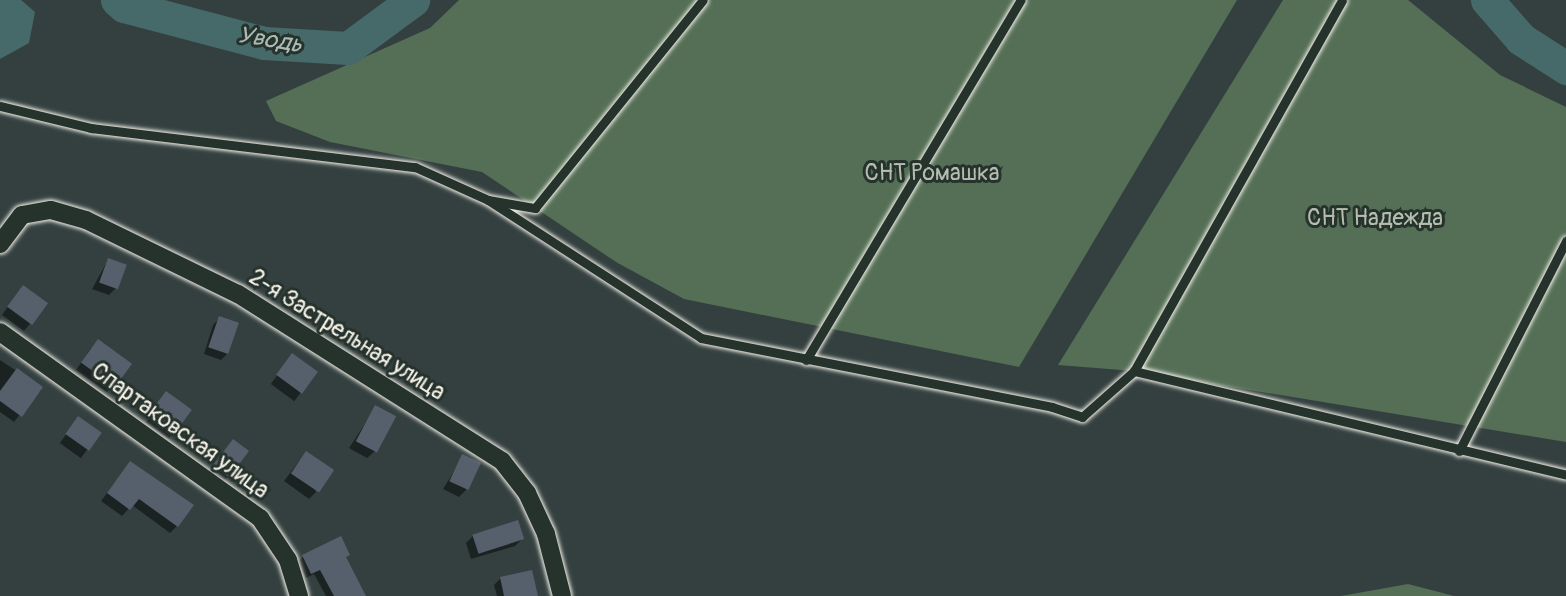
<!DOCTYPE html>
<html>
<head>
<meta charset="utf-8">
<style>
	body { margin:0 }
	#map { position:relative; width:1566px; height:596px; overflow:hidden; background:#344040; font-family:Pangolin,sans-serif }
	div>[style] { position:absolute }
	.green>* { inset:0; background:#546f56 }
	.water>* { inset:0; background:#456a69 }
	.shadow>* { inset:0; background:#0007; transform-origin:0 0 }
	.river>* { height:33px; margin:-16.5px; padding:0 16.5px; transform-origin:16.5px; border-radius:16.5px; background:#456a69 }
	.building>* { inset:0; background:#565f6c; transform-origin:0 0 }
	.roads { filter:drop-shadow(0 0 2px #f4f1e8) drop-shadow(0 0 2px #f4f1e8) }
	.service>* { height:9px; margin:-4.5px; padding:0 4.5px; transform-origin:4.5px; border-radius:4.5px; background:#26332d }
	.minor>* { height:18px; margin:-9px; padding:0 9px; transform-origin:9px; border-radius:9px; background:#26332d }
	span { translate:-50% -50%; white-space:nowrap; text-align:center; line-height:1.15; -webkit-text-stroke:6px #26332d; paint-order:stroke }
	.park-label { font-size:23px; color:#b4bdae }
	.street-label { font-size:23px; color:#f4f1e8 }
	.water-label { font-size:24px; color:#aebbb5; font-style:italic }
</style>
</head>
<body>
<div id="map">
	<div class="green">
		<div style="clip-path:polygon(459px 0,1237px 0,1019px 367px,684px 299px,616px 262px,482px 172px,330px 142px,276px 121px,266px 101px,430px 28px)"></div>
		<div style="clip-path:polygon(1283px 0,1408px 0,1500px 75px,1566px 107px,1566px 442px,1134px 371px,1058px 365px)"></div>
		<div style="clip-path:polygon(1408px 584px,1454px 596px,1341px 596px)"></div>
	</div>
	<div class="water">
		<div style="clip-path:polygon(0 0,21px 0,35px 12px,29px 43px,0 59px)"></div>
	</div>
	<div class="shadow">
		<div style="clip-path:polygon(108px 260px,116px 288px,109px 295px,92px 289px)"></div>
		<div style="clip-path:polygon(16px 295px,46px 304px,24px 331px,2px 315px)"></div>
		<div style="clip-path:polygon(220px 318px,228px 353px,221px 360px,204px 354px,213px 325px)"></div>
		<div style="clip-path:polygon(91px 348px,114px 385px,107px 392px,76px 370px)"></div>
		<div style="left:292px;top:355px;width:29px;height:36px;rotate:36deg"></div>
		<div style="clip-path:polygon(0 360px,41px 387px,14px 422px,0 412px)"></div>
		<div style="left:166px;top:394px;width:28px;height:35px;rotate:35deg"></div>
		<div style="clip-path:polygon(376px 407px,374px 452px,367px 458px,349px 448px)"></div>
		<div style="left:78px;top:418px;width:26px;height:31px;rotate:36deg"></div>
		<div style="clip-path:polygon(233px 441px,229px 476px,222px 483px,208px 473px)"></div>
		<div style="clip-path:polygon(463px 457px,466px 490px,459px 497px,443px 489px)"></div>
		<div style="clip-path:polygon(300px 460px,316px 492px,309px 499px,284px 481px)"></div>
		<div style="clip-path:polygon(130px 463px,177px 526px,170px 533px,132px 505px,122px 516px,101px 501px)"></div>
		<div style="clip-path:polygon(473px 536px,522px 539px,515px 546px,471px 559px,466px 543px)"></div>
		<div style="clip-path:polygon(304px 556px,362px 596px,326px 596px,314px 574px,306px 578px,298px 562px)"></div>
		<div style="clip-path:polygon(501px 578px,537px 596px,497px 596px,494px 585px)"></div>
	</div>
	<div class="river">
		<div style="left:117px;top:0;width:9px;rotate:41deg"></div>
		<div style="left:124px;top:6px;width:145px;rotate:14.8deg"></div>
		<div style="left:264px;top:43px;width:84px;rotate:3.4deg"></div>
		<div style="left:348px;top:48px;width:81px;rotate:-36.4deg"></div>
		<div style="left:1487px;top:0;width:52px;rotate:48.9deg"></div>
		<div style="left:1521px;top:39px;width:54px;rotate:32.8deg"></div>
	</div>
	<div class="building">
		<div style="left:108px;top:258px;width:20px;height:26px;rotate:20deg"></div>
		<div style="left:23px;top:285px;width:31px;height:27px;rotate:36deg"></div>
		<div style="left:219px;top:316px;width:21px;height:33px;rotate:19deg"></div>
		<div style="left:98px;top:339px;width:42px;height:29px;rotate:36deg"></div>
		<div style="left:292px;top:353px;width:32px;height:27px;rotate:36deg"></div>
		<div style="clip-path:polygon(17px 368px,43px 387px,22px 417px,0 401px,0 391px)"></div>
		<div style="left:166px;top:391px;width:32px;height:27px;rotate:36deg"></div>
		<div style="left:375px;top:405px;width:24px;height:41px;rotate:28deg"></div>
		<div style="left:78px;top:416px;width:29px;height:22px;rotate:35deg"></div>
		<div style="left:233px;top:439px;width:20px;height:33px;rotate:37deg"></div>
		<div style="left:306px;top:451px;width:34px;height:27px;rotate:34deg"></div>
		<div style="left:462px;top:454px;width:21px;height:30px;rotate:25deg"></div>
		<div style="clip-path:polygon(130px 461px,194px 505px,178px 527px,139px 499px,130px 510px,107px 493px)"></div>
		<div style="left:518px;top:520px;width:20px;height:48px;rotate:72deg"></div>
		<div style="clip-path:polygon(341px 536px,350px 555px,346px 557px,366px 596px,334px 596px,320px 570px,311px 574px,302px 555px)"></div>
		<div style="clip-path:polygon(532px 570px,538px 596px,504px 596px,500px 577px)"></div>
	</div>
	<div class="roads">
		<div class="service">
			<div style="left:0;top:106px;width:94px;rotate:13.6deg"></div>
			<div style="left:91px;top:128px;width:326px;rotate:6.9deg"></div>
			<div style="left:415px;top:167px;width:80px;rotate:24.3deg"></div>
			<div style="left:488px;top:200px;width:48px;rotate:9.7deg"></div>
			<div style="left:535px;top:208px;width:267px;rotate:-51.1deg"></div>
			<div style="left:488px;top:200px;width:254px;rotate:32.9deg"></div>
			<div style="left:701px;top:338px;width:358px;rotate:11.1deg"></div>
			<div style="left:1052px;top:407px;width:32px;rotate:18deg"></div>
			<div style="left:1082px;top:417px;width:69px;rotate:-41.5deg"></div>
			<div style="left:1134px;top:371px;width:444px;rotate:13.5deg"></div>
			<div style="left:806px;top:360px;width:419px;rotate:-59.2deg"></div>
			<div style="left:1134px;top:371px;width:425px;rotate:-60.7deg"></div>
			<div style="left:1459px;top:451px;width:236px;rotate:-63deg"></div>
		</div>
		<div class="minor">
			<div style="left:0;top:244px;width:36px;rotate:-53deg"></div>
			<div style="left:22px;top:215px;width:29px;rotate:-10deg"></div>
			<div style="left:51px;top:210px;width:36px;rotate:16deg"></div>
			<div style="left:86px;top:220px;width:169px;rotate:26deg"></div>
			<div style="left:238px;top:294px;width:312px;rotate:32.3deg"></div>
			<div style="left:502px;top:461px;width:41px;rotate:52deg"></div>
			<div style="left:527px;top:493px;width:45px;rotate:65.1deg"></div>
			<div style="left:546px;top:534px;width:64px;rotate:75.5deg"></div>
			<div style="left:0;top:332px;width:320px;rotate:35.6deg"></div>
			<div style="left:260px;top:518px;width:50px;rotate:56.3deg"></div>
			<div style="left:288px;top:560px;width:38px;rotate:73deg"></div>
		</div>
	</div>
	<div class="park-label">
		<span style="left:932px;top:173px">СНТ Ромашка</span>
		<span style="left:1375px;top:218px">СНТ Надежда</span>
	</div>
	<div class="street-label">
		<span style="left:347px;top:335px;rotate:32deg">2-я Застрельная улица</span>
		<span style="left:180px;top:431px;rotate:36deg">Спартаковская улица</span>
	</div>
	<div class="water-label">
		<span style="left:270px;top:40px;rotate:9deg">Уводь</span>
	</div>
</div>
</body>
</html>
